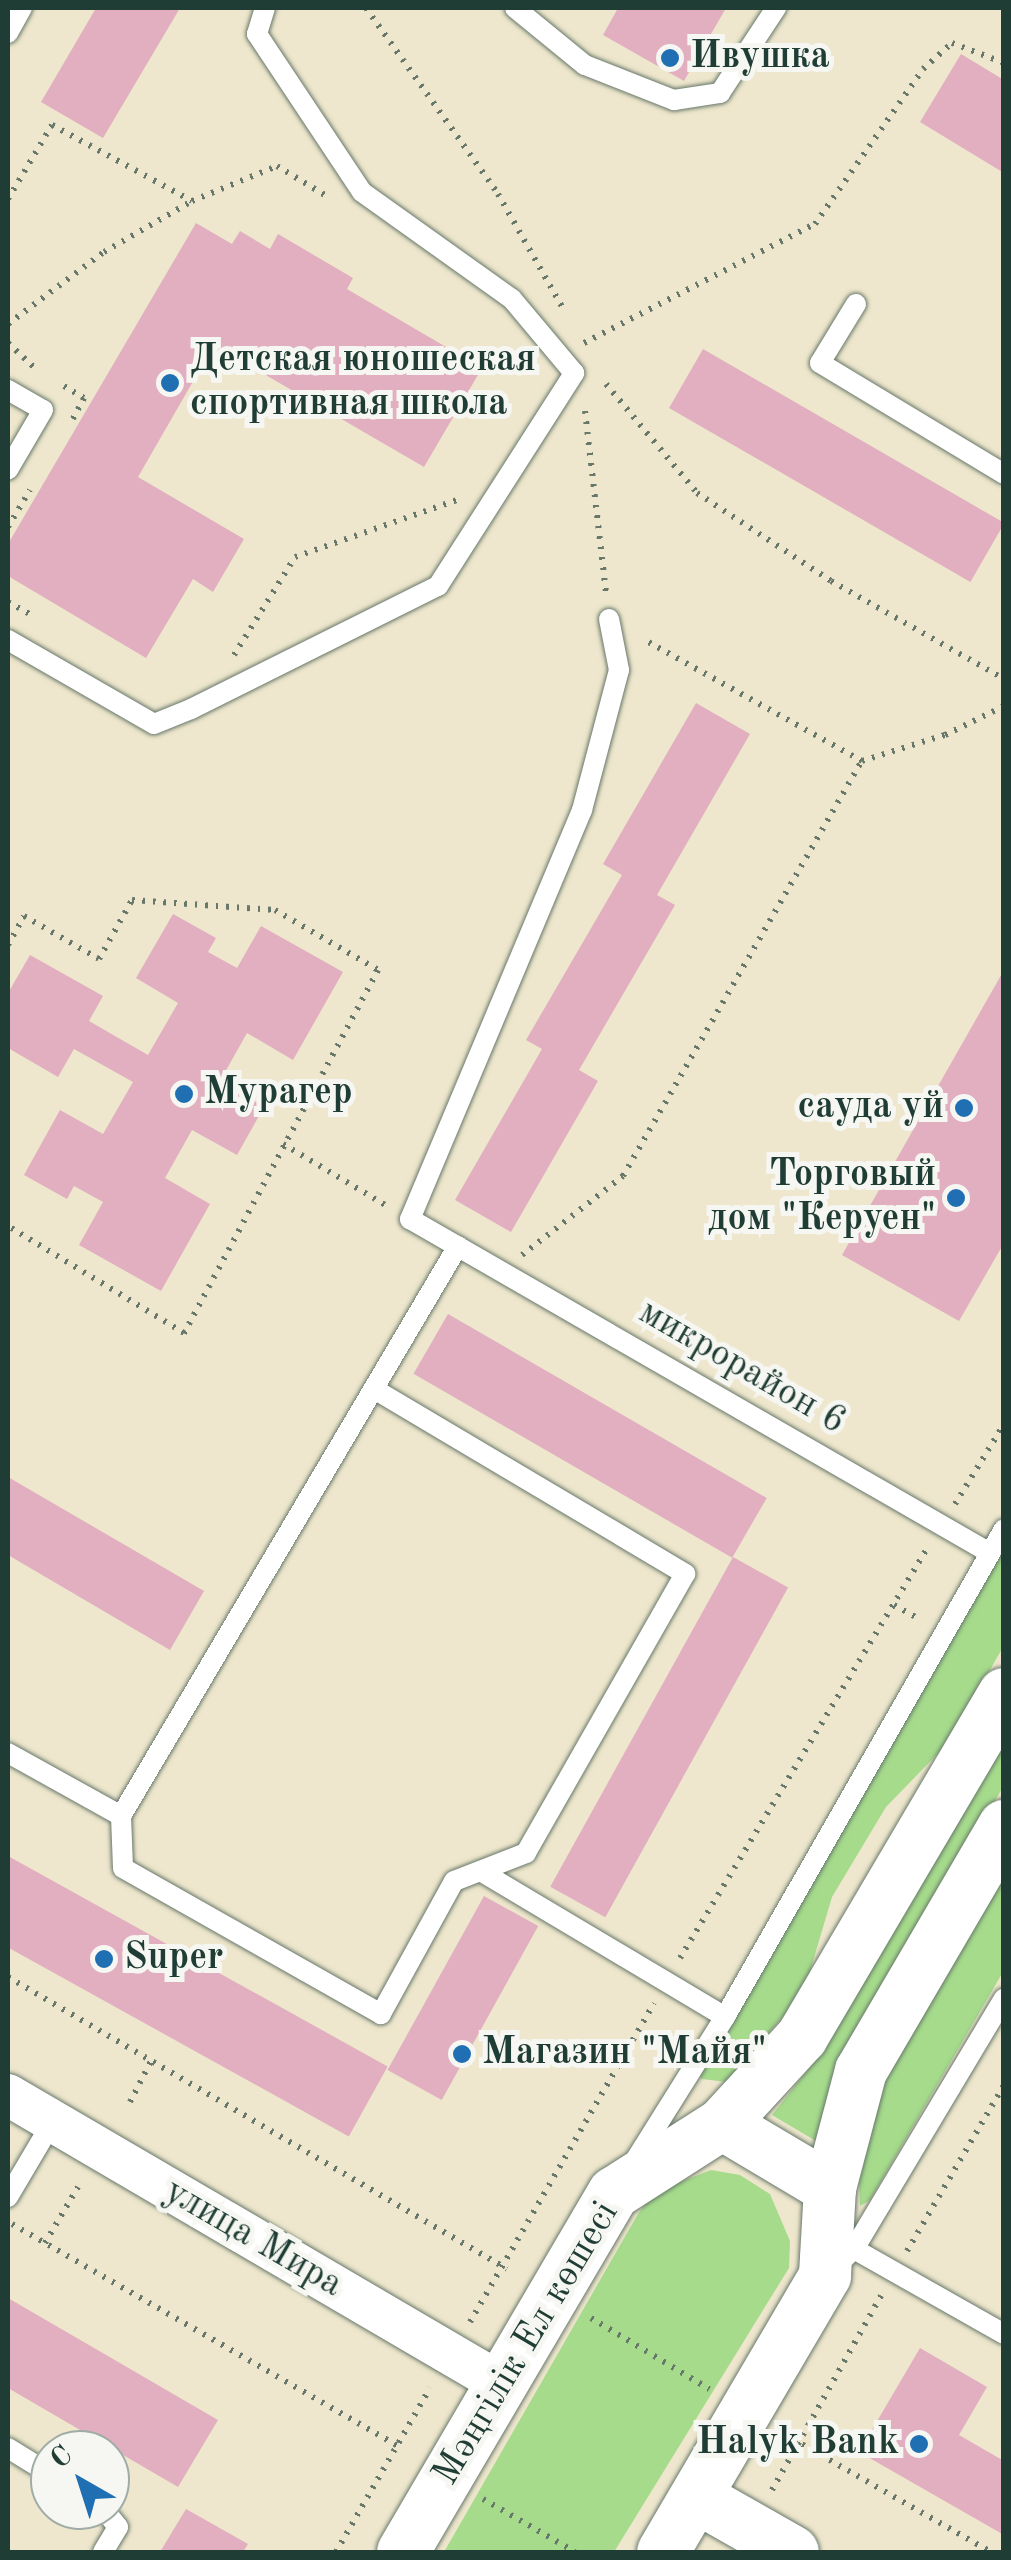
<!DOCTYPE html>
<html>
<head>
<meta charset="utf-8">
<style>
	body { margin:0 }
	#map { position:relative; width:1011px; height:2560px; overflow:hidden; background:#eee7cd; font-family:"Old Standard TT",serif }
	div>[style] { position:absolute }
	.green>* { inset:0; background:#a6db8c }
	.building>* { inset:0; background:#e1afbf; transform-origin:0 0 }
	.path>* { height:6px; margin-top:-3px; transform-origin:0; background:repeating-linear-gradient(90deg,#67786a 0 2.5px,transparent 0 10.5px) }
	.roads { filter:drop-shadow(0 0 2px #67786a) drop-shadow(0 0 2px #67786a) }
	.service>* { height:20px; margin:-10px; padding:0 10px; transform-origin:10px; border-radius:10px; background:#fff }
	.minor>* { height:42px; margin:-21px; padding:0 21px; transform-origin:21px; border-radius:21px; background:#fff }
	.tertiary>* { height:52px; margin:-26px; padding:0 26px; transform-origin:26px; border-radius:26px; background:#fff }
	.dots>* { width:28px; height:28px; translate:-50% -50%; box-sizing:border-box; border:5px solid #f6f6f2; border-radius:50% }
	span { translate:-50% -50%; white-space:nowrap; text-align:center; line-height:1.15; -webkit-text-stroke:10px #f6f6f2; paint-order:stroke }
	.poi-label { font-size:38px; color:#1f3d34; font-weight:700 }
	.left { translate:0 -50%; text-align:left }
	.right { translate:-100% -50%; text-align:right }
	.street-label { font-size:38px; color:#1f3d34 }
	.frame { position:absolute; inset:0; border:10px solid #1f3d34; pointer-events:none }
	.north { position:absolute; left:30px; top:2430px; width:100px; height:100px; box-sizing:border-box; background:#f6f6f2; border:2px solid #a0aca6; border-radius:50%; rotate:321deg; font-size:28px; font-weight:700; line-height:40px; text-align:center; color:#1f3d34 }
	.north::after { content:''; display:block; margin:auto; width:35px; height:45px; background:#1f6fb2; clip-path:polygon(50% 0,100% 100%,50% 72%,0 100%) }
</style>
</head>
<body>
<div id="map">
	<div class="green">
		<div style="clip-path:polygon(1003px 1541px,1003px 1647px,949px 1742px,886px 1807px,832px 1897px,808px 1978px,785px 2014px,727px 2082px,702px 2079px,696px 2073px)"></div>
		<div style="clip-path:polygon(1003px 1744px,1003px 1787px,868px 2018px,821px 2144px,772px 2115px,818px 2057px)"></div>
		<div style="clip-path:polygon(1003px 1867px,1003px 1972px,870px 2200px,860px 2206px,858px 2154px,887px 2068px)"></div>
		<div style="clip-path:polygon(711px 2170px,740px 2175px,770px 2194px,790px 2241px,789px 2268px,614px 2552px,444px 2552px,638px 2214px,654px 2192px)"></div>
	</div>
	<div class="building">
		<div style="clip-path:polygon(96px 8px,180px 8px,103px 138px,41px 102px)"></div>
		<div style="clip-path:polygon(618px 8px,726px 8px,684px 81px,603px 35px)"></div>
		<div style="clip-path:polygon(961px 54px,1004px 80px,1004px 173px,920px 122px)"></div>
		<div style="clip-path:polygon(196px 223px,232px 244px,240px 231px,270px 249px,278px 234px,353px 278px,347px 289px,482px 368px,424px 467px,214px 345px,138px 477px,244px 539px,213px 592px,193px 579px,146px 658px,8px 576px,8px 544px)"></div>
		<div style="left:703px;top:349px;width:348px;height:68px;rotate:30deg"></div>
		<div style="clip-path:polygon(696px 703px,750px 734px,657px 895px,675px 905px,579px 1070px,598px 1081px,511px 1232px,455px 1200px,542px 1049px,526px 1040px,622px 875px,603px 864px)"></div>
		<div style="clip-path:polygon(173px 914px,216px 938px,208px 952px,237px 968px,261px 926px,343px 972px,293px 1060px,247px 1033px,220px 1081px,264px 1107px,237px 1155px,192px 1130px,165px 1178px,210px 1204px,161px 1291px,79px 1245px,103px 1202px,74px 1186px,67px 1199px,24px 1175px,60px 1110px,103px 1134px,133px 1082px,74px 1049px,58px 1077px,8px 1048px,8px 993px,30px 955px,103px 996px,89px 1021px,148px 1055px,178px 1003px,136px 978px)"></div>
		<div style="clip-path:polygon(1004px 970px,1004px 1243px,959px 1321px,842px 1255px)"></div>
		<div style="left:448px;top:1314px;width:368px;height:69px;rotate:30deg"></div>
		<div style="clip-path:polygon(8px 1477px,204px 1591px,170px 1650px,8px 1555px)"></div>
		<div style="left:733px;top:1557px;width:63px;height:377px;rotate:29deg"></div>
		<div style="left:8px;top:1856px;width:434px;height:80px;rotate:29deg"></div>
		<div style="left:484px;top:1896px;width:62px;height:199px;rotate:29deg"></div>
		<div style="clip-path:polygon(8px 2298px,218px 2420px,178px 2487px,8px 2388px)"></div>
		<div style="clip-path:polygon(920px 2348px,987px 2387px,959px 2435px,1004px 2461px,1004px 2535px,859px 2452px)"></div>
		<div style="clip-path:polygon(186px 2509px,248px 2544px,243px 2552px,160px 2552px)"></div>
	</div>
	<div class="path">
		<div style="left:366px;top:8px;width:228px;rotate:54.6deg"></div>
		<div style="left:498px;top:194px;width:136px;rotate:60.4deg"></div>
		<div style="left:8px;top:199px;width:86px;rotate:-59.3deg"></div>
		<div style="left:52px;top:125px;width:159px;rotate:28.5deg"></div>
		<div style="left:8px;top:324px;width:120px;rotate:-36.9deg"></div>
		<div style="left:104px;top:252px;width:102px;rotate:-30.1deg"></div>
		<div style="left:192px;top:201px;width:92px;rotate:-22.4deg"></div>
		<div style="left:277px;top:166px;width:60px;rotate:31.3deg"></div>
		<div style="left:8px;top:343px;width:38px;rotate:43deg"></div>
		<div style="left:584px;top:343px;width:260px;rotate:-27.3deg"></div>
		<div style="left:815px;top:224px;width:189px;rotate:-55.1deg"></div>
		<div style="left:923px;top:69px;width:39px;rotate:-42deg"></div>
		<div style="left:952px;top:43px;width:56px;rotate:21deg"></div>
		<div style="left:606px;top:384px;width:142px;rotate:50.1deg"></div>
		<div style="left:697px;top:493px;width:160px;rotate:33.3deg"></div>
		<div style="left:831px;top:581px;width:199px;rotate:29.5deg"></div>
		<div style="left:64px;top:386px;width:23px;rotate:31deg"></div>
		<div style="left:84px;top:398px;width:24px;rotate:118deg"></div>
		<div style="left:585px;top:411px;width:182px;rotate:83.4deg"></div>
		<div style="left:8px;top:527px;width:43px;rotate:-59.3deg"></div>
		<div style="left:8px;top:602px;width:26px;rotate:29deg"></div>
		<div style="left:234px;top:655px;width:115px;rotate:-58.1deg"></div>
		<div style="left:295px;top:557px;width:172px;rotate:-19.4deg"></div>
		<div style="left:862px;top:761px;width:87px;rotate:-17.4deg"></div>
		<div style="left:945px;top:735px;width:66px;rotate:-26.2deg"></div>
		<div style="left:8px;top:945px;width:33px;rotate:-61deg"></div>
		<div style="left:24px;top:916px;width:86px;rotate:29.8deg"></div>
		<div style="left:99px;top:959px;width:68px;rotate:-60.8deg"></div>
		<div style="left:132px;top:900px;width:143px;rotate:4deg"></div>
		<div style="left:275px;top:910px;width:119px;rotate:30.2deg"></div>
		<div style="left:378px;top:970px;width:412px;rotate:118.1deg"></div>
		<div style="left:184px;top:1333px;width:206px;rotate:-148.7deg"></div>
		<div style="left:283px;top:1144px;width:121px;rotate:30.8deg"></div>
		<div style="left:522px;top:1255px;width:128px;rotate:-38deg"></div>
		<div style="left:623px;top:1176px;width:479px;rotate:-60.1deg"></div>
		<div style="left:862px;top:761px;width:251px;rotate:-150.9deg"></div>
		<div style="left:955px;top:1504px;width:94px;rotate:-58.5deg"></div>
		<div style="left:894px;top:1605px;width:29px;rotate:29deg"></div>
		<div style="left:680px;top:1958px;width:478px;rotate:-58.9deg"></div>
		<div style="left:8px;top:1977px;width:578px;rotate:30.33deg"></div>
		<div style="left:130px;top:2102px;width:46px;rotate:-62.9deg"></div>
		<div style="left:12px;top:2224px;width:444px;rotate:29.9deg"></div>
		<div style="left:45px;top:2243px;width:65px;rotate:-59.5deg"></div>
		<div style="left:907px;top:2251px;width:192px;rotate:-59.7deg"></div>
		<div style="left:591px;top:2318px;width:138px;rotate:31deg"></div>
		<div style="left:470px;top:2322px;width:368px;rotate:-60deg"></div>
		<div style="left:784px;top:2434px;width:238px;rotate:29.7deg"></div>
		<div style="left:772px;top:2490px;width:223px;rotate:-60.7deg"></div>
		<div style="left:483px;top:2499px;width:106px;rotate:29.9deg"></div>
		<div style="left:336px;top:2552px;width:189px;rotate:-60.2deg"></div>
	</div>
	<div class="roads">
		<div class="service">
			<div style="left:515px;top:8px;width:90px;rotate:39.2deg"></div>
			<div style="left:585px;top:65px;width:96px;rotate:21.5deg"></div>
			<div style="left:674px;top:100px;width:47px;rotate:-8.7deg"></div>
			<div style="left:720px;top:93px;width:102px;rotate:-56.6deg"></div>
			<div style="left:8px;top:33px;width:29px;rotate:-61deg"></div>
			<div style="left:856px;top:304px;width:69px;rotate:121.4deg"></div>
			<div style="left:820px;top:363px;width:215px;rotate:31.1deg"></div>
			<div style="left:8px;top:390px;width:40px;rotate:29.7deg"></div>
			<div style="left:43px;top:410px;width:69px;rotate:120.3deg"></div>
			<div style="left:609px;top:619px;width:52px;rotate:78.9deg"></div>
			<div style="left:619px;top:670px;width:145px;rotate:104.8deg"></div>
			<div style="left:582px;top:810px;width:444px;rotate:112.8deg"></div>
			<div style="left:410px;top:1219px;width:669px;rotate:29.94deg"></div>
			<div style="left:8px;top:640px;width:168px;rotate:29.9deg"></div>
			<div style="left:154px;top:724px;width:40px;rotate:-22deg"></div>
			<div style="left:191px;top:709px;width:276px;rotate:-26.5deg"></div>
			<div style="left:438px;top:586px;width:253px;rotate:-57.4deg"></div>
			<div style="left:574px;top:373px;width:97px;rotate:-130deg"></div>
			<div style="left:512px;top:299px;width:184px;rotate:-144.5deg"></div>
			<div style="left:362px;top:192px;width:190px;rotate:-123.6deg"></div>
			<div style="left:257px;top:34px;width:27px;rotate:-73deg"></div>
			<div style="left:374px;top:1389px;width:362px;rotate:30.7deg"></div>
			<div style="left:685px;top:1574px;width:321px;rotate:119.7deg"></div>
			<div style="left:526px;top:1853px;width:77px;rotate:158.7deg"></div>
			<div style="left:454px;top:1881px;width:152px;rotate:118.8deg"></div>
			<div style="left:381px;top:2014px;width:296px;rotate:-150.5deg"></div>
			<div style="left:123px;top:1868px;width:52px;rotate:-92.2deg"></div>
			<div style="left:121px;top:1816px;width:662px;rotate:-59.41deg"></div>
			<div style="left:8px;top:1753px;width:129px;rotate:29.1deg"></div>
			<div style="left:482px;top:1872px;width:283px;rotate:30.8deg"></div>
			<div style="left:634px;top:2162px;width:171px;rotate:-57.9deg"></div>
			<div style="left:725px;top:2017px;width:562px;rotate:-60.24deg"></div>
			<div style="left:8px;top:2197px;width:88px;rotate:-59.4deg"></div>
			<div style="left:854px;top:2249px;width:172px;rotate:29.5deg"></div>
			<div style="left:834px;top:2268px;width:28px;rotate:-44deg"></div>
			<div style="left:854px;top:2249px;width:292px;rotate:-59.1deg"></div>
			<div style="left:8px;top:2448px;width:49px;rotate:31.8deg"></div>
			<div style="left:103px;top:2552px;width:29px;rotate:-59deg"></div>
			<div style="left:118px;top:2527px;width:22px;rotate:-129deg"></div>
		</div>
		<div class="minor">
			<div style="left:8px;top:2095px;width:570px;rotate:30.34deg"></div>
		</div>
		<div class="tertiary">
			<div style="left:722px;top:2124px;width:118px;rotate:-47.4deg"></div>
			<div style="left:802px;top:2037px;width:398px;rotate:-59.5deg"></div>
			<div style="left:830px;top:2188px;width:121px;rotate:-75.2deg"></div>
			<div style="left:861px;top:2071px;width:284px;rotate:-59.7deg"></div>
			<div style="left:698px;top:2498px;width:109px;rotate:29.6deg"></div>
			<div style="left:403px;top:2552px;width:416px;rotate:-59.6deg"></div>
			<div style="left:614px;top:2193px;width:128px;rotate:-32.6deg"></div>
			<div style="left:722px;top:2124px;width:126px;rotate:30.7deg"></div>
			<div style="left:830px;top:2188px;width:88px;rotate:93.3deg"></div>
			<div style="left:825px;top:2276px;width:320px;rotate:120.4deg"></div>
		</div>
	</div>
	<div class="dots">
		<div style="left:670px;top:58px;background:#1f6fb2"></div>
		<div style="left:170px;top:383px;background:#1f6fb2"></div>
		<div style="left:184px;top:1094px;background:#1f6fb2"></div>
		<div style="left:964px;top:1108px;background:#1f6fb2"></div>
		<div style="left:956px;top:1198px;background:#1f6fb2"></div>
		<div style="left:104px;top:1959px;background:#1f6fb2"></div>
		<div style="left:462px;top:2054px;background:#1f6fb2"></div>
		<div style="left:919px;top:2444px;background:#1f6fb2"></div>
	</div>
	<div class="poi-label">
		<span class="left" style="left:690px;top:58px">Ивушка</span>
		<span class="left" style="left:190px;top:383px">Детская юношеская<br>спортивная школа</span>
		<span class="left" style="left:204px;top:1094px">Мурагер</span>
		<span class="right" style="left:944px;top:1108px">сауда уй</span>
		<span class="right" style="left:936px;top:1198px">Торговый<br>дом "Керуен"</span>
		<span class="left" style="left:124px;top:1959px">Super</span>
		<span class="left" style="left:482px;top:2054px">Магазин "Майя"</span>
		<span class="right" style="left:899px;top:2444px">Halyk Bank</span>
	</div>
	<div class="street-label">
		<span style="left:742px;top:1368px;rotate:30deg">микрорайон 6</span>
		<span style="left:253px;top:2239px;rotate:30deg">улица Мира</span>
		<span style="left:527px;top:2344px;rotate:-59deg">Мәңгілік Ел көшесі</span>
	</div>
	<div class="frame"></div>
	<div class="north">С</div>
</div>
</body>
</html>
